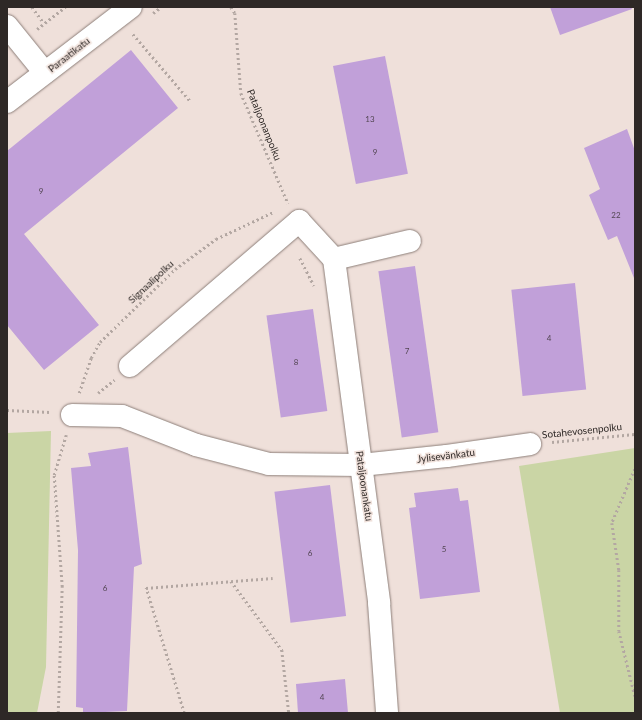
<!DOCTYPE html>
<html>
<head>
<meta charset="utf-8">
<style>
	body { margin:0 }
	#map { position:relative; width:642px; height:720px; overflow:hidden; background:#efe0da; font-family:Lato,sans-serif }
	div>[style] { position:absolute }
	.green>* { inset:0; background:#cad5a5 }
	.building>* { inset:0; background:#c1a0d9; transform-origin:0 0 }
	.path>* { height:2.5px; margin-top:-1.25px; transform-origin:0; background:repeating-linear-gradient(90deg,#b3a7a2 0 2px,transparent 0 5px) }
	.roads { filter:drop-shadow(0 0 1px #8d7f79) drop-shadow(0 0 1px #8d7f79) }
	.minor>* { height:22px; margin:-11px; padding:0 11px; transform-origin:11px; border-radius:11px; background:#fff }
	span { translate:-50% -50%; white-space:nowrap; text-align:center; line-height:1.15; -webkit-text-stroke:3px #efe0da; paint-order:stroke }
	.number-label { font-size:8px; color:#534653 }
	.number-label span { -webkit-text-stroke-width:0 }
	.street-label { font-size:10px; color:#2e2826 }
	.frame { position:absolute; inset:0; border:8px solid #2e2826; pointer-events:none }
</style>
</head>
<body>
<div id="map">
	<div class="green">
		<div style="clip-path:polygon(51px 431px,46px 667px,37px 713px,7px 713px,7px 433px)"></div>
		<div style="clip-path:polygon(635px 448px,635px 713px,560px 713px,519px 466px)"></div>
	</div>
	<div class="building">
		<div style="clip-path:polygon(550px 7px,631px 7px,632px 9px,560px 35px)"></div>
		<div style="clip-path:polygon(131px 50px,178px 108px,24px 234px,99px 325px,44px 370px,7px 325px,7px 151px)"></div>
		<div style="left:385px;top:56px;width:120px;height:53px;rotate:79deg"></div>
		<div style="clip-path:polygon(627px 129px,635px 151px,634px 278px,617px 236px,608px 240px,589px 195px,600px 189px,584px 148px)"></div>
		<div style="left:415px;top:266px;width:168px;height:37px;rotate:82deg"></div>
		<div style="left:575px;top:283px;width:107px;height:64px;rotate:84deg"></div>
		<div style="left:313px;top:309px;width:103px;height:47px;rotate:82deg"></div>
		<div style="clip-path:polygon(128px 447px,142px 564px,134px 567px,127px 711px,83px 713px,83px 708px,76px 707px,78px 550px,71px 468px,91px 466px,88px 453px)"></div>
		<div style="left:330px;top:485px;width:132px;height:56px;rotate:83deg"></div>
		<div style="clip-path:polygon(458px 488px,460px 501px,468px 500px,480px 592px,420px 599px,409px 508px,416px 507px,414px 493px)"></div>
		<div style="clip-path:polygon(345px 679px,348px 713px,298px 713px,296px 684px)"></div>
	</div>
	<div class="path">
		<div style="left:32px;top:7px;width:20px;rotate:53deg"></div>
		<div style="left:231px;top:7px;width:7px;rotate:56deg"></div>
		<div style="left:235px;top:13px;width:80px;rotate:85.7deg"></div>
		<div style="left:241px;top:93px;width:120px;rotate:66.9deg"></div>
		<div style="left:153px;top:13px;width:10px;rotate:-37deg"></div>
		<div style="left:37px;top:29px;width:36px;rotate:-38deg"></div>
		<div style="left:133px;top:34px;width:89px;rotate:49.5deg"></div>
		<div style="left:300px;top:258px;width:31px;rotate:63deg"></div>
		<div style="left:79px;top:393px;width:37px;rotate:-71deg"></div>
		<div style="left:91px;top:358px;width:18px;rotate:-61deg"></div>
		<div style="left:100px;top:342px;width:105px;rotate:-44.2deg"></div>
		<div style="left:175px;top:269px;width:51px;rotate:-36.2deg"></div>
		<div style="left:216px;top:239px;width:63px;rotate:-25.3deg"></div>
		<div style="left:98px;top:393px;width:21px;rotate:-39deg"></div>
		<div style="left:7px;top:410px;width:43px;rotate:2.7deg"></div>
		<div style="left:552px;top:442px;width:83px;rotate:-5.5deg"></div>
		<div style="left:635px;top:469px;width:59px;rotate:113.1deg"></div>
		<div style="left:612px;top:523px;width:48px;rotate:81.5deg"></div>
		<div style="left:619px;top:570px;width:61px;rotate:90deg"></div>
		<div style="left:619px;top:631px;width:67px;rotate:76.2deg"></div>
		<div style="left:231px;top:581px;width:86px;rotate:53.5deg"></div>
		<div style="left:282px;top:650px;width:63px;rotate:83.7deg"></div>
		<div style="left:58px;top:713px;width:126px;rotate:-88.2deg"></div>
		<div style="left:62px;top:587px;width:112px;rotate:-94.1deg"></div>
		<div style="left:54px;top:475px;width:42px;rotate:-73.3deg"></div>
		<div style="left:184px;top:713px;width:131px;rotate:-106.9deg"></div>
		<div style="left:146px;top:588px;width:127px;rotate:-4.5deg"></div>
	</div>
	<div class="roads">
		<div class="minor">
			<div style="left:7px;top:26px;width:60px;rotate:51deg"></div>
			<div style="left:7px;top:102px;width:156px;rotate:-37.5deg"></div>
			<div style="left:334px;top:259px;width:347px;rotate:82.5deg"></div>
			<div style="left:379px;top:603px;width:110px;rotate:85.8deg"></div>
			<div style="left:334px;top:259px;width:78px;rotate:-13.3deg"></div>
			<div style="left:130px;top:366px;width:223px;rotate:-40.6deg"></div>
			<div style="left:299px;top:221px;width:52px;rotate:47.4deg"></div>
			<div style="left:72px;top:415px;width:50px;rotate:1.1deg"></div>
			<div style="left:122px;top:416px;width:79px;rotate:21.4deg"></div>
			<div style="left:196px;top:445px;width:75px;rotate:14.6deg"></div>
			<div style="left:269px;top:464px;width:92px;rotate:0.6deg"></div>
			<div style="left:361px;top:465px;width:86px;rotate:-6deg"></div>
			<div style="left:447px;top:456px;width:84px;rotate:-8.2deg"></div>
		</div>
	</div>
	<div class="number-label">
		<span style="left:370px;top:120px">13</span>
		<span style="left:375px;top:153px">9</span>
		<span style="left:41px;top:192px">9</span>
		<span style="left:616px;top:216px">22</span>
		<span style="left:549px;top:339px">4</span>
		<span style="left:407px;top:352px">7</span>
		<span style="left:296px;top:363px">8</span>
		<span style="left:444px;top:550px">5</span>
		<span style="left:310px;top:554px">6</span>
		<span style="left:105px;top:589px">6</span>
		<span style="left:322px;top:698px">4</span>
	</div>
	<div class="street-label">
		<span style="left:69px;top:55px;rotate:-38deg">Paraatikatu</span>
		<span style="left:264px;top:125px;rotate:68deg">Pataljoonanpolku</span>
		<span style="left:151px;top:282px;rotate:-43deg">Signaalipolku</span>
		<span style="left:582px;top:431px;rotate:-6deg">Sotahevosenpolku</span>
		<span style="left:446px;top:456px;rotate:-7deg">Jylisevänkatu</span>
		<span style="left:364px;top:486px;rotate:82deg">Pataljoonankatu</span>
	</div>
	<div class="frame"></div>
</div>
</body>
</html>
